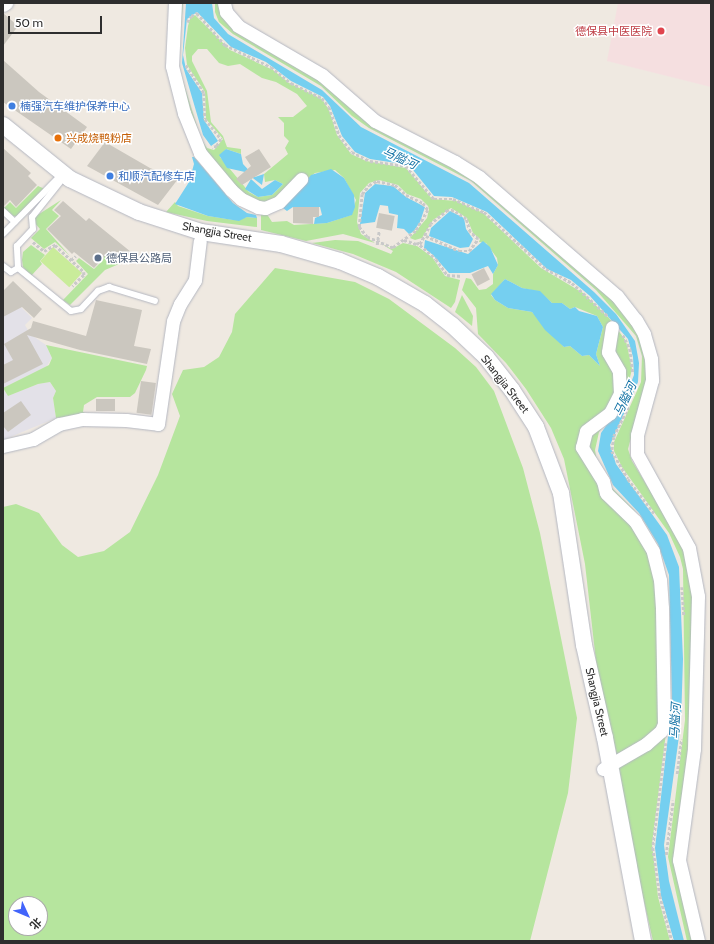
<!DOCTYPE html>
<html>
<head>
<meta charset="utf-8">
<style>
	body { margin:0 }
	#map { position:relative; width:714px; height:944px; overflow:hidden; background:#efe9e1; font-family:Cabin,"Noto Sans SC",sans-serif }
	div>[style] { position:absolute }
	.industrial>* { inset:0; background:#e3e1e8 }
	.medical>* { inset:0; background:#f5dfe0 }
	.green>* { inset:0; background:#b6e59e }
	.pitch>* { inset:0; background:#c9ec9a; transform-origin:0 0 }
	.water>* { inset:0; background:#75cff0 }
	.building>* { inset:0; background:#cbc7bf; transform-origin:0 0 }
	.path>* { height:2.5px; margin-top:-1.25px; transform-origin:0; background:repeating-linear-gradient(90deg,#c9c9c9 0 3px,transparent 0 5px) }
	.roads { filter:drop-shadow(0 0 1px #b4b7c1) drop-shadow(0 0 1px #b4b7c1) }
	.service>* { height:6px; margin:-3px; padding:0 3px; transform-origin:3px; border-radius:3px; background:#fff }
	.minor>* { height:13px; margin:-6.5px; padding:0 6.5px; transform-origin:6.5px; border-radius:6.5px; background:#fff }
	.tertiary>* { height:16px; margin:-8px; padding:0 8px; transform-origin:8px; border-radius:8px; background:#fff }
	.dots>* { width:11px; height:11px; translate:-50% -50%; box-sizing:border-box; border:2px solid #fff; border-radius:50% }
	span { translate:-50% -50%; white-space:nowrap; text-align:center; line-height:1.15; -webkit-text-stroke:3px #fff; paint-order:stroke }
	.health-label { font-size:11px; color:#be3a42 }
	.right { translate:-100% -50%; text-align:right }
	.shop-label { font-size:11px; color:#366cbe }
	.left { translate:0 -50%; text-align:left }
	.food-label { font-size:11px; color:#c56008 }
	.street-label { font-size:11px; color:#2e2e2e }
	.service-label { font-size:11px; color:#4e5e75 }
	.water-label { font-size:12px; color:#0d6fa3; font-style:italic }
	.frame { position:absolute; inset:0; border:4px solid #2e2e2e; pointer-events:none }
	.north { position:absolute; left:8px; top:896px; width:40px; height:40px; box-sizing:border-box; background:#fff; border:1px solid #ababab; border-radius:50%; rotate:134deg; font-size:11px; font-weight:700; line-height:16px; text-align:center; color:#2e2e2e }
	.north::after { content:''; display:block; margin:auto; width:14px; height:18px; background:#4264fb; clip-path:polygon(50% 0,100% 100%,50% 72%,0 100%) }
	.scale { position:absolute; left:8px; top:16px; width:94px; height:18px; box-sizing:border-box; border:2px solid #2e2e2e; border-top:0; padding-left:5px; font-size:12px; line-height:14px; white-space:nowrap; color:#2e2e2e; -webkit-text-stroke:3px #fff; paint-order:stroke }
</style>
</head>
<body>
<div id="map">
	<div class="industrial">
		<div style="clip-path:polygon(3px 289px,32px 318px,25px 325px,30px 334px,46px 345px,52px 358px,46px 367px,3px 388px,8px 396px,38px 384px,50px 382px,56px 391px,53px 398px,56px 418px,3px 440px)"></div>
	</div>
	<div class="medical">
		<div style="clip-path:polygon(618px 3px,711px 3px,711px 87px,607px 61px)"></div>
	</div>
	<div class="green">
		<div style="clip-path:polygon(evenodd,179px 3px,183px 3px,178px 65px,201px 139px,207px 148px,214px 150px,223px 139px,206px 119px,205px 92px,187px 65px,185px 48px,188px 26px,190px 19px,195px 15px,230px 50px,273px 70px,289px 83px,322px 99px,329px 110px,337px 135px,351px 154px,366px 161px,406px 168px,432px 199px,456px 201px,483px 213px,541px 268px,583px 293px,609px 318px,626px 341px,632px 369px,627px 390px,619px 405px,599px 432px,595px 450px,597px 462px,610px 486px,634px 510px,655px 543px,665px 571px,669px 709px,652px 844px,658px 897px,670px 941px,653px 941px,632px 849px,619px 767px,661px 734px,665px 726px,662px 581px,652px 545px,636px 521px,608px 492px,584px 445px,589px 431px,613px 411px,622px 393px,621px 373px,611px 353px,613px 325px,610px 327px,607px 352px,618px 374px,619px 393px,609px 411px,585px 430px,580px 445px,584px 455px,601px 482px,606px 496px,633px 522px,651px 552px,658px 580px,663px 720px,659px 732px,618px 760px,597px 670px,585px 564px,564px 459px,551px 428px,526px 389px,506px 363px,478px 334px,476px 308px,462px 290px,466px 278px,471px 279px,479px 290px,486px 289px,493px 284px,493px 274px,498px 265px,497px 258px,486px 243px,479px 242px,480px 239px,473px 233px,467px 218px,451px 208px,433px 220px,422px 238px,415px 240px,410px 238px,427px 218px,429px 209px,428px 206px,421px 199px,407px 194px,398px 185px,379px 180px,369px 183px,360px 193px,357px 222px,361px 234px,375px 243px,343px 234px,306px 241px,261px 230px,261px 215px,265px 211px,272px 222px,287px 221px,294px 225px,327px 223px,351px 215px,356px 200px,344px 178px,335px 170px,315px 173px,301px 184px,304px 178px,301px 176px,275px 199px,266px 203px,244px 197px,216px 169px,198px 139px,175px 67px,179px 3px,198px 49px,207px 49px,219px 63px,228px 66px,240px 64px,262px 78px,276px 82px,297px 94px,307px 106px,293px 117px,278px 117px,284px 123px,284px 136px,289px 141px,285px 148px,288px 154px,264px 174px,265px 182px,275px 180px,283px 184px,272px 195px,258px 197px,249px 192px,220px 157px,226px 149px,241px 154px,241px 149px,227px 147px,223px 136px,211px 122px,207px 91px,192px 61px,192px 56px,198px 49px,179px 3px,505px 279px,522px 288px,540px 292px,552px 303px,562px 303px,570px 309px,575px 307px,597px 316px,603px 327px,596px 354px,600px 366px,589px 355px,582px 356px,570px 346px,564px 347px,532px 312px,508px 308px,495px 300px,491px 295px,505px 279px)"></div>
		<div style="clip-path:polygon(215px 3px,220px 3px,220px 8px,415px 148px,469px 177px,612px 297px,639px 334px,648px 375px,628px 449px,632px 461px,683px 544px,693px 589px,694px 688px,679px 833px,694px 941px,687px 941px,668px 857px,685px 720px,683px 569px,680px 557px,669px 533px,622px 467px,614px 451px,614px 442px,641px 382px,642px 356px,636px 336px,596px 290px,471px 181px,369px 128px,352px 116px,321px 86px,233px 34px,219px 22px,215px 12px)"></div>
		<div style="clip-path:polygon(38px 186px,45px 189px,17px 216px,13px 216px,4px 208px,10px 202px,16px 208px)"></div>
		<div style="clip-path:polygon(61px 200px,52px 210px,59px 216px,46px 229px,70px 256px,55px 242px,44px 249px,31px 238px,40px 229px,33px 221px,36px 216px)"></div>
		<div style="clip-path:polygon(175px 202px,178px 206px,208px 216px,234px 220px,247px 217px,257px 218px,257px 227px,207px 221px,166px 212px)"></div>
		<div style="clip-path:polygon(335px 240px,358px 241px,391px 254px,393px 251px,380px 243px,392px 249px,403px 243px,417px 246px,432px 257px,445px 276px,460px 280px,455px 302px,451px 308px,396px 272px,353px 254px,312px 243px)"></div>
		<div style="clip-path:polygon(31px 245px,45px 255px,40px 261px,42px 264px,31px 276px,23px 267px,22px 260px,23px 252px)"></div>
		<div style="clip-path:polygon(99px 245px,119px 264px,105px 270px,70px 305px,63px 300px,88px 274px,76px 261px,79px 258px,94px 269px,100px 263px,95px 257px)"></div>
		<div style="clip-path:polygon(evenodd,275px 268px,355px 282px,389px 299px,455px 348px,476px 367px,494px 391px,523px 468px,540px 533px,577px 718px,568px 793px,530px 941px,3px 941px,3px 507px,16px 504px,39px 513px,62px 545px,78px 557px,104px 551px,130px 532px,158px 475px,180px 416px,172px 394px,183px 370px,204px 367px,219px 357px,232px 332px,235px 314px,275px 268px,16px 904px,40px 904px,40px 928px,16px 928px,16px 904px)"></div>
		<div style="clip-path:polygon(462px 295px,473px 316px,472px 326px,455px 312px)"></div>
		<div style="clip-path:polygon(46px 345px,147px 366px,146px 370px,135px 393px,130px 397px,97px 397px,84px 405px,83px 412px,87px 414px,56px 418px,53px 398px,56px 391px,50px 382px,38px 384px,8px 396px,3px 388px,49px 365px,52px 358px)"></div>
	</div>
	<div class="pitch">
		<div style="left:53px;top:247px;width:39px;height:19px;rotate:42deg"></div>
	</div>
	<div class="water">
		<div style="clip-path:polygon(186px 3px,212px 3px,214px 18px,228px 34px,322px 90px,361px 127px,469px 183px,594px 292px,616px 314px,635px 341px,639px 363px,638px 382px,610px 445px,616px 464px,667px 535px,679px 567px,683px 659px,681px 722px,664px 845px,669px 881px,684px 941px,674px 941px,661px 896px,655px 848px,672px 702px,669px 575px,658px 544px,639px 513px,613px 485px,598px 451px,601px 433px,624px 400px,634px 375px,633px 357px,628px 339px,590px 296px,571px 280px,547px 269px,487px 212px,452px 197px,434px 196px,409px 165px,370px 159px,355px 152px,342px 136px,330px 106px,323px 97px,291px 81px,266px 62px,231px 47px,197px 12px,187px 19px,183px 55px,186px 69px,202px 93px,204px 120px,218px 141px,211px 146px,203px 135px,182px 63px)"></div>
		<div style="clip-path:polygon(226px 149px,241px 154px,243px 164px,255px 177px,264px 174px,262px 185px,245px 172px,227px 168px,219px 155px)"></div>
		<div style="clip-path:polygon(192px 157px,194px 157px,233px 203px,247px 213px,256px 215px,257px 218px,247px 217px,239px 221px,208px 216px,175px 204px,189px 182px,194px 164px)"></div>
		<div style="clip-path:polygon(331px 169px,344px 178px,354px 195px,355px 207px,352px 215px,327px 223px,314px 224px,315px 218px,322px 215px,320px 207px,293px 207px,287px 211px,280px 206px,290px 201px,311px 175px)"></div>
		<div style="clip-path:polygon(251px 179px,262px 189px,275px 180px,283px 184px,272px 195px,258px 197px,245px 189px)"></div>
		<div style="clip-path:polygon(375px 184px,393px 186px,406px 197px,425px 207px,420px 222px,413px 232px,409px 234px,404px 229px,397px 228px,398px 215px,389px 213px,388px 206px,380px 205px,375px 222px,360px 224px,365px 193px)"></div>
		<div style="clip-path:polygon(450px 211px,464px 218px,466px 229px,473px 239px,469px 247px,460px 248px,429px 236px,431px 228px)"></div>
		<div style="clip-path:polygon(425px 240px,468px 254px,483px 241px,490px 247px,498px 265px,493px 274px,488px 266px,470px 273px,449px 273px,433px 255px,424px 248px)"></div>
		<div style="clip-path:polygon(505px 279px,522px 288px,540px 291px,552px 303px,562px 303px,570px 309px,575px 307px,579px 311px,597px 316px,603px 327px,596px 354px,600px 366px,589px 355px,582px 356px,570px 346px,564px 347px,545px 330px,532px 312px,508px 308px,495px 300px,491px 294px)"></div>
	</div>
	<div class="building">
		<div style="clip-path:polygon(3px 13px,18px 26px,3px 46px)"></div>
		<div style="clip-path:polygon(3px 60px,39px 92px,87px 127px,71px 149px,3px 102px)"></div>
		<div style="clip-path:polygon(105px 142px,150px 168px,178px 179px,158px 205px,87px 166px)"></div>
		<div style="clip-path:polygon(3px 148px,31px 173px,28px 176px,37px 185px,16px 207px,10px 200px,3px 207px)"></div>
		<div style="clip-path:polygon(259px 149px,271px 167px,242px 185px,236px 179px,251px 166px,245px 157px)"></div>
		<div style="clip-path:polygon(63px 201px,86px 221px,89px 218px,131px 252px,120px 264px,108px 253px,94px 268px,74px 252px,72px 254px,47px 229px,61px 216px,54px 210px)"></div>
		<div style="clip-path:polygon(293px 207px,319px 207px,319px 217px,313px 217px,313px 224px,293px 223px)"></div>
		<div style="left:379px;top:213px;width:16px;height:15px;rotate:11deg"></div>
		<div style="left:484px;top:268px;width:13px;height:14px;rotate:63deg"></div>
		<div style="clip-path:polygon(13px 281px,42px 309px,34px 318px,22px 307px,3px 317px,3px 291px)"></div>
		<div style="clip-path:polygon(96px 300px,142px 310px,134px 346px,151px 349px,147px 364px,80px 350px,27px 335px,43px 364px,3px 384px,3px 365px,13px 360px,4px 344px,31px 328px,33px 321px,86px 336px)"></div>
		<div style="left:141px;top:381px;width:15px;height:32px;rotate:8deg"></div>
		<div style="left:96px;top:399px;width:19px;height:12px"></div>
		<div style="clip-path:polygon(21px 401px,31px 415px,8px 432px,3px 426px,3px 413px)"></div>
	</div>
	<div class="path">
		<div style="left:187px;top:22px;width:7px;rotate:-56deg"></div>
		<div style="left:191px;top:16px;width:7px;rotate:-27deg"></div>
		<div style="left:197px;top:13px;width:43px;rotate:48.8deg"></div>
		<div style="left:225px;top:45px;width:51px;rotate:25.6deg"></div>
		<div style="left:271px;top:67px;width:26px;rotate:39deg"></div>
		<div style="left:291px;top:83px;width:34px;rotate:26deg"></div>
		<div style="left:322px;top:98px;width:11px;rotate:52deg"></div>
		<div style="left:329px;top:107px;width:30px;rotate:70deg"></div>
		<div style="left:339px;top:135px;width:21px;rotate:53deg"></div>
		<div style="left:352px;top:152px;width:20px;rotate:27deg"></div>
		<div style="left:370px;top:161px;width:36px;rotate:8deg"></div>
		<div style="left:406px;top:166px;width:43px;rotate:49.7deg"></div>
		<div style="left:434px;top:199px;width:19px"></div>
		<div style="left:453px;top:199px;width:34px;rotate:23deg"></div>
		<div style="left:484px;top:212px;width:84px;rotate:42.6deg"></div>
		<div style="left:546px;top:269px;width:30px;rotate:28deg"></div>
		<div style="left:572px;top:283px;width:50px;rotate:42.6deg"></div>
		<div style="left:186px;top:65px;width:33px;rotate:57deg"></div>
		<div style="left:204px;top:93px;width:26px;rotate:88deg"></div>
		<div style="left:205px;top:119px;width:26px;rotate:51deg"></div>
		<div style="left:221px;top:139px;width:8px;rotate:120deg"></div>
		<div style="left:217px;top:146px;width:5px;rotate:158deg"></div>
		<div style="left:377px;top:181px;width:18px;rotate:13deg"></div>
		<div style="left:395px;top:185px;width:15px;rotate:42deg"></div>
		<div style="left:406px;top:195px;width:19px;rotate:25deg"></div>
		<div style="left:423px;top:203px;width:9px;rotate:54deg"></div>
		<div style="left:428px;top:210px;width:24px;rotate:120deg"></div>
		<div style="left:416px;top:231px;width:29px;rotate:144deg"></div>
		<div style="left:393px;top:248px;width:28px;rotate:-157deg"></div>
		<div style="left:367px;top:237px;width:13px;rotate:-129deg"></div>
		<div style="left:359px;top:227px;width:33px;rotate:-85deg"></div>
		<div style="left:362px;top:194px;width:11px;rotate:-52deg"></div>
		<div style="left:369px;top:185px;width:9px;rotate:-27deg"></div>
		<div style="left:426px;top:236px;width:36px;rotate:24deg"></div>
		<div style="left:459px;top:251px;width:10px"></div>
		<div style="left:469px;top:251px;width:15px;rotate:-53deg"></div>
		<div style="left:478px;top:239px;width:11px;rotate:-139deg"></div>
		<div style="left:470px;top:232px;width:14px;rotate:-107deg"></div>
		<div style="left:466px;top:219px;width:14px;rotate:-146deg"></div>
		<div style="left:454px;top:211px;width:6px;rotate:-171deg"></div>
		<div style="left:448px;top:210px;width:22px;rotate:141deg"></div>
		<div style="left:431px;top:224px;width:24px;rotate:118deg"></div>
		<div style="left:420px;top:245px;width:21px;rotate:41deg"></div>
		<div style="left:436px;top:259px;width:19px;rotate:55deg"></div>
		<div style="left:447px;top:275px;width:15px;rotate:4deg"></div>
		<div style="left:404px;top:240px;width:13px;rotate:18deg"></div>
		<div style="left:416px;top:244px;width:5px;rotate:-22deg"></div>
		<div style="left:33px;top:242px;width:14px;rotate:39deg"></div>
		<div style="left:44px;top:251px;width:13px;rotate:-29deg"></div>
		<div style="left:55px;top:245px;width:40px;rotate:43deg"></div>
		<div style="left:84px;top:272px;width:3px;rotate:90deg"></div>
		<div style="left:84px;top:275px;width:16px;rotate:135deg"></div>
		<div style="left:377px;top:245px;width:14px;rotate:-82deg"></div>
		<div style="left:71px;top:260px;width:6px;rotate:-39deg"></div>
		<div style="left:623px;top:335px;width:16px;rotate:63deg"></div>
		<div style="left:630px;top:349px;width:23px;rotate:83deg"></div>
		<div style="left:629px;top:407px;width:34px;rotate:117deg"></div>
		<div style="left:614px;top:437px;width:14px;rotate:98deg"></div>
		<div style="left:612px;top:451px;width:32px;rotate:60deg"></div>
		<div style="left:628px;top:479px;width:43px;rotate:52.6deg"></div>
		<div style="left:682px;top:587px;width:29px;rotate:86deg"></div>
		<div style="left:666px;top:743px;width:106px;rotate:97.1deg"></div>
		<div style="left:653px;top:848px;width:49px;rotate:81.7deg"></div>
		<div style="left:660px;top:896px;width:47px;rotate:75.1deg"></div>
		<div style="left:677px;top:774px;width:35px;rotate:-83deg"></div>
		<div style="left:666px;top:855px;width:55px;rotate:-82.7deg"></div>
	</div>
	<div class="roads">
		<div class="service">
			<div style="left:3px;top:211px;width:16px;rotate:43deg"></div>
			<div style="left:3px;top:234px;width:76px;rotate:-45.5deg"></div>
			<div style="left:3px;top:266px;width:10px;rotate:37deg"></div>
			<div style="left:11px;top:272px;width:8px;rotate:-30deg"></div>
			<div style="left:18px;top:268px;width:22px;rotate:-93deg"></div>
			<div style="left:17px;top:246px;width:23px;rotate:-47deg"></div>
			<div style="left:33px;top:229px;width:12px;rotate:-95deg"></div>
			<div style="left:32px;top:217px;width:45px;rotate:-51.3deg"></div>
			<div style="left:18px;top:268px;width:68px;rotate:39.1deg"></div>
			<div style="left:71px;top:311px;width:10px;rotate:-11deg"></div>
			<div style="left:81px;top:309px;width:25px;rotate:-47deg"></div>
			<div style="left:98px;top:291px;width:12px;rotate:-20deg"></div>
			<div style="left:109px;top:287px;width:48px;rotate:16.9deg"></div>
		</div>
		<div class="minor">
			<div style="left:175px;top:3px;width:63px;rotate:92.7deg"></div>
			<div style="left:172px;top:66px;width:49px;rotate:75.7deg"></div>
			<div style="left:184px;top:113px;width:43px;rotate:68.2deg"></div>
			<div style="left:200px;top:153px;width:48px;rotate:50deg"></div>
			<div style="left:231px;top:190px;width:13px;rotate:42deg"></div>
			<div style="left:241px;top:199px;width:19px;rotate:25deg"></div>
			<div style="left:258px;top:207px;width:7px;rotate:8deg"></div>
			<div style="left:265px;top:208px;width:15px;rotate:-23deg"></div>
			<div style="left:279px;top:202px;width:32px;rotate:-46deg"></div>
			<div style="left:224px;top:3px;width:9px;rotate:77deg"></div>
			<div style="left:226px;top:12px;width:18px;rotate:49deg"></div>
			<div style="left:238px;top:26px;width:97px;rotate:30.3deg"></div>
			<div style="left:322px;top:75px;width:70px;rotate:41deg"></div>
			<div style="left:375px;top:121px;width:90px;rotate:27.1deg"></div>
			<div style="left:455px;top:162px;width:28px;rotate:32deg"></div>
			<div style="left:479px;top:177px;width:182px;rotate:40.8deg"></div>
			<div style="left:617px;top:296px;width:31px;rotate:52deg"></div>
			<div style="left:636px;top:320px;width:16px;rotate:60deg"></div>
			<div style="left:644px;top:334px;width:26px;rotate:74deg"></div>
			<div style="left:651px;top:359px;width:21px;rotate:87deg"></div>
			<div style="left:652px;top:380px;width:57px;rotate:105.3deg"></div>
			<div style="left:637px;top:435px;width:19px;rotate:90deg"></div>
			<div style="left:637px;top:454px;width:107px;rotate:61deg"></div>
			<div style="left:689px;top:548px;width:49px;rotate:79.4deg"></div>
			<div style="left:698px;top:596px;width:153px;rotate:91.5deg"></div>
			<div style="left:694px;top:749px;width:112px;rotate:97.7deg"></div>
			<div style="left:679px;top:860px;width:83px;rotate:76.8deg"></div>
			<div style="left:3px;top:5px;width:4px;rotate:-34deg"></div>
			<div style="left:3px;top:446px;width:31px;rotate:-13deg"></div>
			<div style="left:33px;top:439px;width:30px;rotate:-30deg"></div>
			<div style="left:59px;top:424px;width:24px;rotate:-12deg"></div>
			<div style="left:82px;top:419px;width:44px;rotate:1.3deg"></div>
			<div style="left:126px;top:420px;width:32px;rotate:7deg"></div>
			<div style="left:158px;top:424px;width:104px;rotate:-81.7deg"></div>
			<div style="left:173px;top:321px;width:18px;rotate:-68deg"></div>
			<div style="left:180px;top:304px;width:28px;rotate:-58deg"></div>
			<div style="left:195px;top:280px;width:39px;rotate:-83deg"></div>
			<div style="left:603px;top:769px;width:50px;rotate:-30.2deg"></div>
			<div style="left:646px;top:744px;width:20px;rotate:-41deg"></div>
			<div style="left:661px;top:731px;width:8px;rotate:-67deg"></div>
			<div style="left:664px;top:724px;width:116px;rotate:-91deg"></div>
			<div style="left:662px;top:608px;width:28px;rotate:-94deg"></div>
			<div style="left:660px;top:580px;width:30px;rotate:-104deg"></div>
			<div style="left:653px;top:551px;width:35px;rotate:-121deg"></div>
			<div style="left:635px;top:521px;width:40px;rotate:-136deg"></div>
			<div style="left:606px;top:493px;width:12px;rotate:-104deg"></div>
			<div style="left:603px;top:481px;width:40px;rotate:-122deg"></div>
			<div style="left:582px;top:447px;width:16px;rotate:-76deg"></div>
			<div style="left:586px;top:431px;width:30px;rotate:-37deg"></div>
			<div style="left:610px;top:413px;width:22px;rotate:-63deg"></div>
			<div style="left:620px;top:393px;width:22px;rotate:-93deg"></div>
			<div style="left:619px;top:371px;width:22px;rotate:-120deg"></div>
			<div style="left:608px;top:352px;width:25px;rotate:-81deg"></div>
		</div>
		<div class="tertiary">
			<div style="left:3px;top:125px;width:86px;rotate:38.9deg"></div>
			<div style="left:70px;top:179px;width:76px;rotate:25.6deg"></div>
			<div style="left:139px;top:212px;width:65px;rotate:17.9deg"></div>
			<div style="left:201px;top:232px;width:81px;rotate:8.5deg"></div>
			<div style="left:281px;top:244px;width:61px;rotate:16.1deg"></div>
			<div style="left:340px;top:261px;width:41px;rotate:22.8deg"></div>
			<div style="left:378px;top:277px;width:54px;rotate:29.9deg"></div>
			<div style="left:425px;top:304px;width:34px;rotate:38deg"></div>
			<div style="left:452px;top:325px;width:47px;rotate:43.3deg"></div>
			<div style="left:486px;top:357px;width:42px;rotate:51.8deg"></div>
			<div style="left:512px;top:390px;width:44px;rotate:57deg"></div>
			<div style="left:536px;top:427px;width:71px;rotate:69.3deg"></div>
			<div style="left:561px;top:493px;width:154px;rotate:81.4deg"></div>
			<div style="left:584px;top:645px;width:95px;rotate:77.3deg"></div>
			<div style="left:605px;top:738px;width:207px;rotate:79.4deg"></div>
		</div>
	</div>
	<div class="dots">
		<div style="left:661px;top:31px;background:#e0444e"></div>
		<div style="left:12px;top:106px;background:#3f7fe0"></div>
		<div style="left:58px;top:138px;background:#e8710a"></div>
		<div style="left:110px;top:176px;background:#3f7fe0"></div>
		<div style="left:98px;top:258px;background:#5c6f8a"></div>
	</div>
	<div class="health-label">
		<span class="right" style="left:652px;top:31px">德保县中医医院</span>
	</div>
	<div class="shop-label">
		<span class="left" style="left:20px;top:106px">楠强汽车维护保养中心</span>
		<span class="left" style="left:118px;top:176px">和顺汽配修车店</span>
	</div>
	<div class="food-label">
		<span class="left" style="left:66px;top:138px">兴成烧鸭粉店</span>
	</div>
	<div class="street-label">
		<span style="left:217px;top:232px;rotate:10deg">Shangjia Street</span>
		<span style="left:505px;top:384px;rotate:52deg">Shangjia Street</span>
		<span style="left:597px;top:702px;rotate:77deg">Shangjia Street</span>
	</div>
	<div class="service-label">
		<span class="left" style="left:106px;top:258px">德保县公路局</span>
	</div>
	<div class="water-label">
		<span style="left:400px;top:158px;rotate:25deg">马隘河</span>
		<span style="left:625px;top:399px;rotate:-64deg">马隘河</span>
		<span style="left:675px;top:721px;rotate:-87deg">马隘河</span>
	</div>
	<div class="frame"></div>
	<div class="north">北</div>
	<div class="scale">50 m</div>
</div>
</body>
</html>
